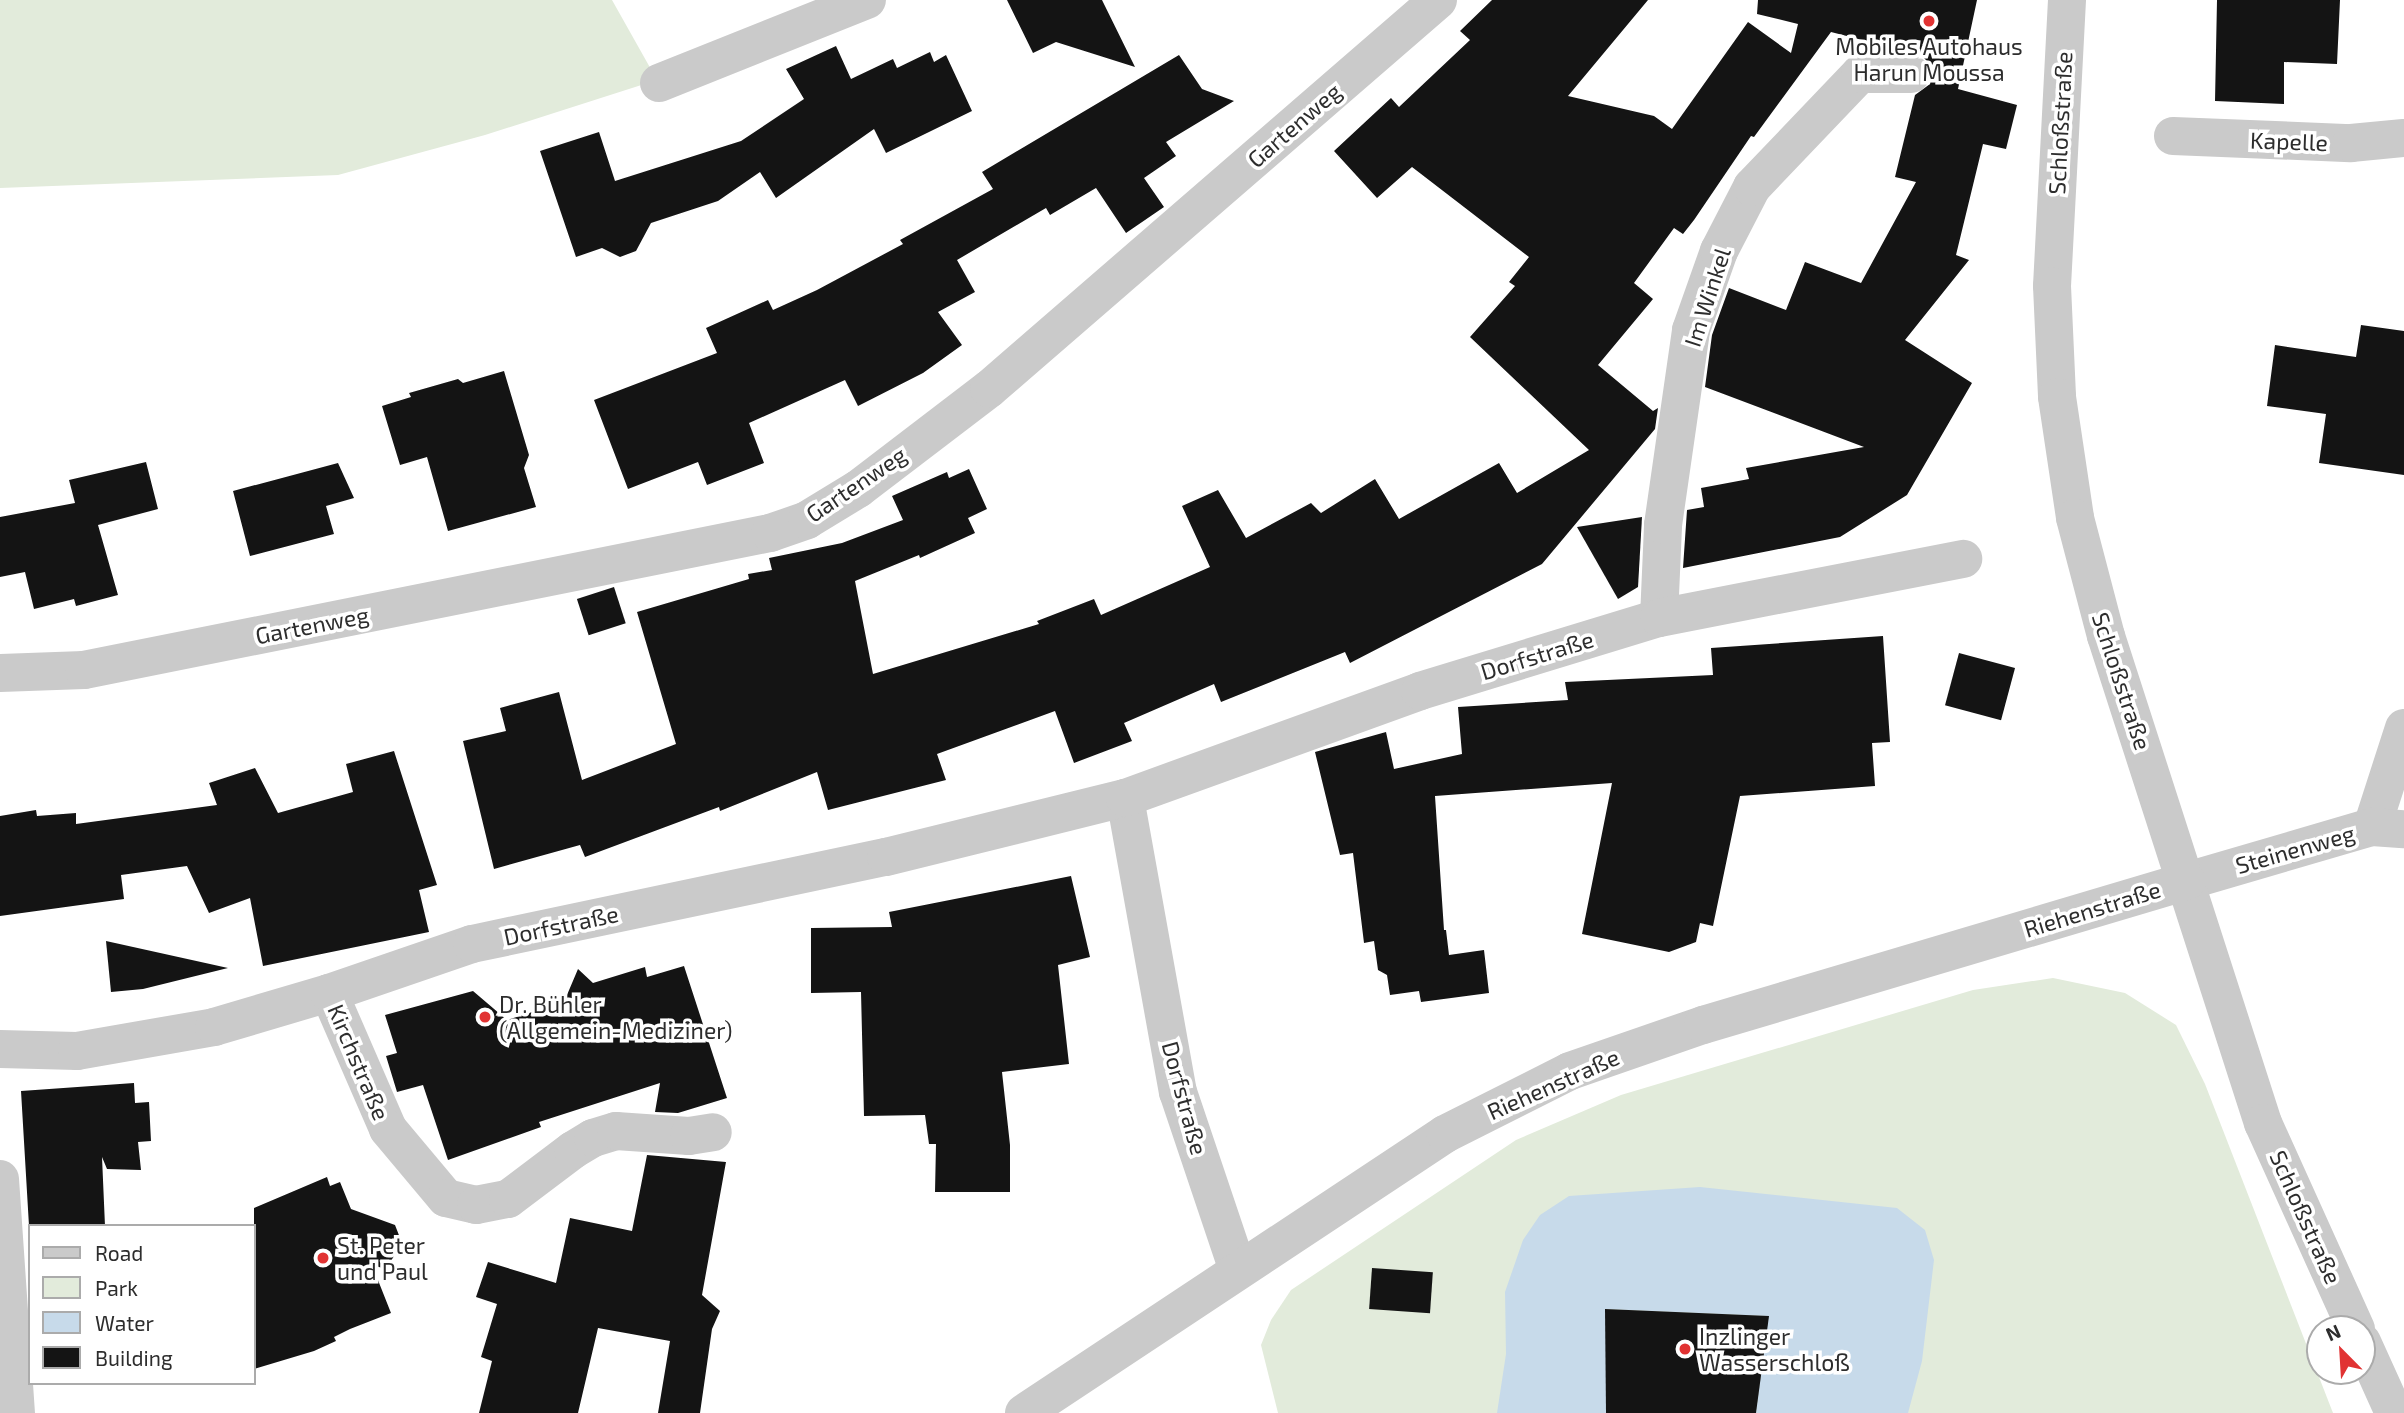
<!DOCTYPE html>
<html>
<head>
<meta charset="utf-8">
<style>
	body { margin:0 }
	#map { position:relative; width:2404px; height:1413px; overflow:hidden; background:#fff; font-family:"Exo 2",sans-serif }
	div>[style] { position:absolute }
	.green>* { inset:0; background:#e2ebdb }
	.water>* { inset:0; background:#c7daea }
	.building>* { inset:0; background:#141414; transform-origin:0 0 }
	.minor>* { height:38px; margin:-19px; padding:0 19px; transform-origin:19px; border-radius:19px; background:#cacaca }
	.tertiary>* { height:38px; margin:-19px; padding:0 19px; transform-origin:19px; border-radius:19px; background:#cacaca }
	.dots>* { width:19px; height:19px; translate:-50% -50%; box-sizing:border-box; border:4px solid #fff; border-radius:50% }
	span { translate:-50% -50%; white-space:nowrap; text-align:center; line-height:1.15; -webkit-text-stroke:7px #fff; paint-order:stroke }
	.poi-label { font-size:23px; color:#2d2d2d }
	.left { translate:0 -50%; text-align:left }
	.street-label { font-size:23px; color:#2d2d2d }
	.legend { position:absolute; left:28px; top:1224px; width:228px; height:161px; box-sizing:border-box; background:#fff; border:2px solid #ababab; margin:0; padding:9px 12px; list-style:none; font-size:21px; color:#2d2d2d }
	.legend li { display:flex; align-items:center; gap:14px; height:35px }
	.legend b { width:35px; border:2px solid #ababab }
	.north { position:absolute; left:2306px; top:1315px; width:70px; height:70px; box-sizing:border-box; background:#fff; border:2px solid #ababab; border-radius:50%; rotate:336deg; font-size:19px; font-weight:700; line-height:28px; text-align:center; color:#2d2d2d }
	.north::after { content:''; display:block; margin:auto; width:24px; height:32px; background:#e13333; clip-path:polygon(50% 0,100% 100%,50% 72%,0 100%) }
</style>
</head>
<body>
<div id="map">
	<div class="green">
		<div style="clip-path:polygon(0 0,612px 0,657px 80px,485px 135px,338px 175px,0 188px)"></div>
		<div style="clip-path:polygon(2053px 978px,2125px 993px,2176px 1025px,2205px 1084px,2333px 1413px,1278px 1413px,1261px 1345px,1271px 1320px,1291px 1290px,1516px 1140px,1621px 1095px,1973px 990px)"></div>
	</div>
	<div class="water">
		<div style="clip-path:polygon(1700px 1187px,1897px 1208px,1925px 1230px,1934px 1260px,1922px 1361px,1908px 1413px,1756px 1413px,1768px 1316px,1606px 1309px,1606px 1413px,1497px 1413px,1506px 1354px,1505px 1292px,1523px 1240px,1540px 1215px,1569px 1196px)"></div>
	</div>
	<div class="building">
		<div style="clip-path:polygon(1007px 0,1102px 0,1135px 67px,1056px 42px,1033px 53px)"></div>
		<div style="clip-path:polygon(1492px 0,1648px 0,1568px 96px,1654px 116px,1672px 129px,1748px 22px,1791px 53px,1798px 24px,1757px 14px,1758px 0,1977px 0,1958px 89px,2017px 105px,2006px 149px,1983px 144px,1956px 255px,1969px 260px,1905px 340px,1972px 383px,1907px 495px,1840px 537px,1683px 568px,1687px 510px,1704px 507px,1701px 488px,1749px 479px,1746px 468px,1864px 447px,1705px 387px,1712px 335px,1729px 288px,1786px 310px,1805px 262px,1861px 283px,1916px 182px,1895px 177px,1915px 95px,1930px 84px,1933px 75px,1930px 64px,1921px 55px,1831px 32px,1754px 137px,1751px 136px,1694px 220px,1683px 234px,1674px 228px,1634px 283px,1653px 299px,1598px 365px,1653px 411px,1658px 408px,1655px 429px,1542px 564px,1350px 663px,1345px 652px,1221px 702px,1214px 684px,1124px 723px,1132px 741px,1074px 763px,1055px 711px,937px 754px,946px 780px,828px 810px,817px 772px,720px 811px,719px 807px,585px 857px,580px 845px,494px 869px,463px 741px,506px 731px,500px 708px,559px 692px,582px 780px,676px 744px,637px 612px,749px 579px,748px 574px,772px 570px,769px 558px,842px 543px,903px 520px,892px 496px,947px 472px,949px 478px,969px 469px,987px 509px,968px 518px,975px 533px,920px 558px,919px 555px,855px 581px,873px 674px,1039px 624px,1037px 621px,1094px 599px,1101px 615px,1210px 567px,1182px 506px,1218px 490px,1246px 538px,1311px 503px,1321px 513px,1375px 479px,1399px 519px,1499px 463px,1517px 493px,1589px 450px,1470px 337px,1515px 286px,1509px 282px,1529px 257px,1412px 167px,1377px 198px,1334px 151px,1391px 98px,1399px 107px,1470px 40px,1460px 31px)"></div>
		<div style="clip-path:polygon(2217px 0,2340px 0,2337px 64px,2284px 62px,2284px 104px,2215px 101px)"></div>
		<div style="clip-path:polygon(836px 46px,851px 79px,893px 59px,897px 68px,930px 52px,934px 62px,946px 55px,972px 111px,886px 153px,874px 129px,776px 198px,760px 172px,718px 201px,651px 223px,636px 251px,620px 257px,602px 248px,576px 257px,540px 151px,599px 132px,615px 181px,741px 141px,804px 99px,786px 69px)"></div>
		<div style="clip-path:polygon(1179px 55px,1202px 89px,1234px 101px,1166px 142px,1176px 156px,1144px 178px,1164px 207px,1126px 233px,1096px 188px,1050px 215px,1046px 208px,957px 260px,975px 292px,938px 312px,962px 345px,923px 373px,858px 406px,845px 380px,749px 423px,764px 463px,707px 485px,698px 462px,628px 489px,594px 400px,717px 353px,706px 328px,768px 300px,773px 310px,817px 290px,903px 244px,900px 240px,993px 189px,982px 172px)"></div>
		<div style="clip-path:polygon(2361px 325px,2404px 331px,2404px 475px,2319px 463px,2326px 414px,2267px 406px,2275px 345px,2356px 357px)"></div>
		<div style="clip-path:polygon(504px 371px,529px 455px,524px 468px,536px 507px,448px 531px,427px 457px,400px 465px,382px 406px,411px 397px,409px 393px,458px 379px,463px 383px)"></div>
		<div style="clip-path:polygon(146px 462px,158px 509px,98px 525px,118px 595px,76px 606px,74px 599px,34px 609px,25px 572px,0 577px,0 517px,75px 503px,69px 480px)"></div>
		<div style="clip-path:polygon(338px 463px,354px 498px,326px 506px,334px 534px,250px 556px,233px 491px)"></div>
		<div style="clip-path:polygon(1642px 517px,1638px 587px,1618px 599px,1577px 527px)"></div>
		<div style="left:614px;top:587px;width:38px;height:39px;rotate:72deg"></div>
		<div style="clip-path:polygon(1883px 636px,1890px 742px,1872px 743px,1875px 786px,1740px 796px,1713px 926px,1700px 923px,1696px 942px,1669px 952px,1582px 934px,1612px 783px,1435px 796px,1444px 930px,1446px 930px,1449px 955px,1484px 950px,1489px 993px,1421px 1002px,1419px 991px,1390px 995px,1387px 975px,1378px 970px,1374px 941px,1364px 943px,1353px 853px,1340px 855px,1315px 752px,1386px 732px,1394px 769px,1462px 754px,1458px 707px,1568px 700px,1565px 682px,1713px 675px,1711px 648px)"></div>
		<div style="left:1959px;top:653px;width:58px;height:54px;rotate:15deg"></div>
		<div style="clip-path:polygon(394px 751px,437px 885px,419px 890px,429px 932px,263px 966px,250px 898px,209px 913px,187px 866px,121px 875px,124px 899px,0 916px,0 816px,36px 810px,37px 816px,76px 813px,76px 824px,217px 805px,209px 783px,255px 768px,278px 813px,353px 792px,346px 764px)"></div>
		<div style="clip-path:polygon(1071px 876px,1090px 957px,1058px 965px,1069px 1064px,1002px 1072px,1010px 1145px,1010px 1192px,935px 1192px,936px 1144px,929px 1144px,925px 1115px,864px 1116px,861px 992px,811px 993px,811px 928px,892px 927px,889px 912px)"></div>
		<div style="clip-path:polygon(106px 941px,228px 968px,143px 989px,111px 992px)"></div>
		<div style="clip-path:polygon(684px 966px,727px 1098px,678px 1113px,655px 1112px,660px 1083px,539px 1122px,541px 1127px,448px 1160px,423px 1085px,397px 1092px,386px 1056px,397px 1053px,385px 1015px,473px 991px,507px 1020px,564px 1002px,578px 969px,593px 983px,645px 967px,647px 977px)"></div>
		<div style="clip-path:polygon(134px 1083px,135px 1103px,149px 1102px,151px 1141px,138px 1142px,141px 1170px,107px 1169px,102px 1157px,105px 1226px,29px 1226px,21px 1091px)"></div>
		<div style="clip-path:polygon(647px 1155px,726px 1162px,702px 1295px,720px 1311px,712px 1329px,700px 1413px,658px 1413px,670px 1341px,598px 1328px,578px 1413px,479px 1413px,492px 1361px,481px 1357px,497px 1304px,476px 1297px,488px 1262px,556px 1283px,570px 1218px,632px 1231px)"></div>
		<div style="clip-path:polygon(327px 1177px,330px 1186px,340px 1182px,351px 1209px,395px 1225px,402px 1243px,386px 1269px,372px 1265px,391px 1313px,350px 1329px,334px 1337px,336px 1341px,314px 1351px,254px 1369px,254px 1208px)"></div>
		<div style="left:1372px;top:1268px;width:61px;height:41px;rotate:4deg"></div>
		<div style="clip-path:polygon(1605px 1309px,1769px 1316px,1756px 1413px,1606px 1413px)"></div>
	</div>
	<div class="minor">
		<div style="left:659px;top:83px;width:224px;rotate:-21.8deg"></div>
		<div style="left:2173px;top:136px;width:178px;rotate:2.3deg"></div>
		<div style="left:2351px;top:143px;width:53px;rotate:-5.4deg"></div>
		<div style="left:1659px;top:618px;width:93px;rotate:-87.5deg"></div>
		<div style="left:1663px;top:525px;width:197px;rotate:-81.8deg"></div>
		<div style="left:1691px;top:330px;width:84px;rotate:-70.5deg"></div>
		<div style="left:1719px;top:251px;width:72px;rotate:-62.7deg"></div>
		<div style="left:1752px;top:187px;width:156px;rotate:-46.3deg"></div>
		<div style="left:1860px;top:74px;width:51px"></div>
		<div style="left:0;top:673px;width:84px;rotate:-2deg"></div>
		<div style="left:84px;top:670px;width:700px;rotate:-11.29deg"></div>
		<div style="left:770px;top:533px;width:39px;rotate:-19deg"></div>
		<div style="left:807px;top:520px;width:60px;rotate:-31.3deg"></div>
		<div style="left:858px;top:489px;width:165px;rotate:-37.4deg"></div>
		<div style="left:989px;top:389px;width:594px;rotate:-40.9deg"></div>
		<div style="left:1125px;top:798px;width:299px;rotate:79.8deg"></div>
		<div style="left:1178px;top:1092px;width:188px;rotate:71.4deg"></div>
		<div style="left:2372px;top:827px;width:104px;rotate:-72.1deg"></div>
		<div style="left:2187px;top:881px;width:193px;rotate:-16.3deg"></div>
		<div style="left:2372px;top:827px;width:32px;rotate:4deg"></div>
		<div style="left:329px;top:993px;width:148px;rotate:66.5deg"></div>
		<div style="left:388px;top:1129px;width:90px;rotate:50deg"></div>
		<div style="left:446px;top:1198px;width:31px;rotate:13deg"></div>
		<div style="left:476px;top:1205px;width:33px;rotate:-11deg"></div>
		<div style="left:508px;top:1199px;width:81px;rotate:-37deg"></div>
		<div style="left:573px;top:1150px;width:23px;rotate:-31deg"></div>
		<div style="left:593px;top:1138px;width:24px;rotate:-17deg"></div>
		<div style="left:616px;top:1131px;width:73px;rotate:3.9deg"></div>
		<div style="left:689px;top:1136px;width:24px;rotate:-9deg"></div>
		<div style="left:0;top:1049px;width:77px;rotate:1.5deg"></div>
		<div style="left:77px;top:1051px;width:139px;rotate:-9.9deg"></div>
		<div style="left:214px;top:1027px;width:120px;rotate:-16.5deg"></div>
		<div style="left:329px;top:993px;width:151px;rotate:-18.9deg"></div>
		<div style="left:472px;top:944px;width:423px;rotate:-11.9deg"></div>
		<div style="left:886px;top:857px;width:246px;rotate:-13.9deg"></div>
		<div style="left:1125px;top:798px;width:314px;rotate:-19.9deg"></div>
		<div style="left:1420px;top:691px;width:250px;rotate:-17deg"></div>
		<div style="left:1659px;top:618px;width:310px;rotate:-11deg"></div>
		<div style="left:0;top:1179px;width:235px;rotate:86.1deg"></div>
	</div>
	<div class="tertiary">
		<div style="left:2067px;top:0;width:286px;rotate:93deg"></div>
		<div style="left:2052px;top:286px;width:111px;rotate:87.4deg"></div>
		<div style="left:2057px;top:397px;width:122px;rotate:81.5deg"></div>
		<div style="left:2075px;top:518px;width:122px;rotate:75.3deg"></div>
		<div style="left:2106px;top:636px;width:512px;rotate:72.13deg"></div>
		<div style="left:2263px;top:1123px;width:226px;rotate:65.7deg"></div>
		<div style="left:2362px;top:1342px;width:78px;rotate:65.7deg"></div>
		<div style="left:1024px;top:1413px;width:505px;rotate:-33.53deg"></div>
		<div style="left:1445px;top:1134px;width:140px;rotate:-26.7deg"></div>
		<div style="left:1570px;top:1071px;width:141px;rotate:-19.1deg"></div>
		<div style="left:1703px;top:1025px;width:505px;rotate:-16.57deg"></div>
	</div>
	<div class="dots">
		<div style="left:1929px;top:21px;background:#e13333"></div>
		<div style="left:485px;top:1017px;background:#e13333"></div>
		<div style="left:323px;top:1258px;background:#e13333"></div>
		<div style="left:1685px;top:1349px;background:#e13333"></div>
	</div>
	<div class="poi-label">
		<span style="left:1929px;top:59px">Mobiles Autohaus<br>Harun Moussa</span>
		<span class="left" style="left:499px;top:1017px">Dr. Bühler<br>(Allgemein-Mediziner)</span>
		<span class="left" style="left:337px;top:1258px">St. Peter<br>und Paul</span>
		<span class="left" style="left:1699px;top:1349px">Inzlinger<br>Wasserschloß</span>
	</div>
	<div class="street-label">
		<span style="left:2060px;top:123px;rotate:-87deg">Schloßstraße</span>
		<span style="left:1294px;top:125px;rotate:-41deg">Gartenweg</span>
		<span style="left:2289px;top:141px;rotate:2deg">Kapelle</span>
		<span style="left:1707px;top:297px;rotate:-72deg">Im Winkel</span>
		<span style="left:856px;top:484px;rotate:-34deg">Gartenweg</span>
		<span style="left:312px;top:625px;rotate:-11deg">Gartenweg</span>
		<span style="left:1537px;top:655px;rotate:-17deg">Dorfstraße</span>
		<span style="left:2122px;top:681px;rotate:72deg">Schloßstraße</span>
		<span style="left:2295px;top:849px;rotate:-16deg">Steinenweg</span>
		<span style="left:2092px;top:909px;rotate:-17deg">Riehenstraße</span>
		<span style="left:561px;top:925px;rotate:-12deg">Dorfstraße</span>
		<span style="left:359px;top:1062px;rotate:67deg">Kirchstraße</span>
		<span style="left:1553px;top:1084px;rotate:-24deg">Riehenstraße</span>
		<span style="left:1185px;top:1098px;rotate:75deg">Dorfstraße</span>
		<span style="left:2306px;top:1217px;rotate:66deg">Schloßstraße</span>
	</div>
	<ul class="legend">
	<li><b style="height:9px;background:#cacaca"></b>Road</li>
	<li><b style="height:19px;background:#e2ebdb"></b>Park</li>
	<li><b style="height:19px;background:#c7daea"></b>Water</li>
	<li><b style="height:19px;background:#141414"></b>Building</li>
	</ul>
	<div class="north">N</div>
</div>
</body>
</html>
